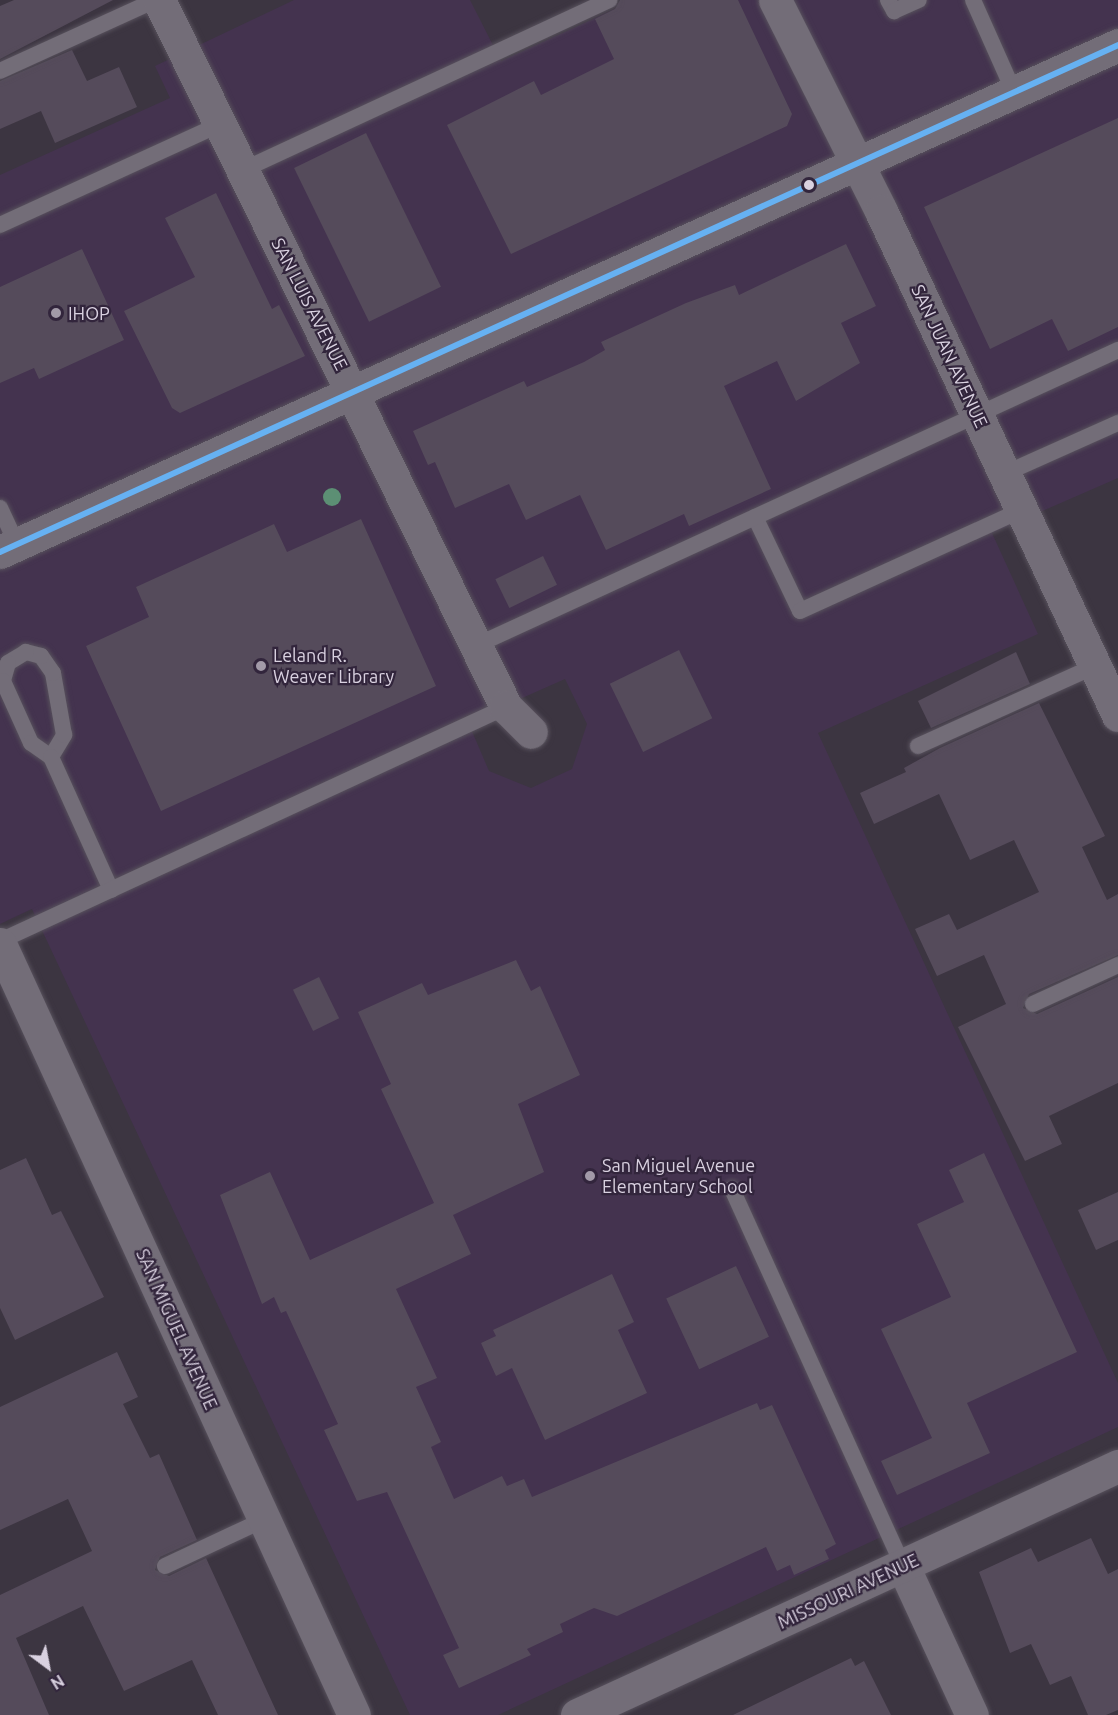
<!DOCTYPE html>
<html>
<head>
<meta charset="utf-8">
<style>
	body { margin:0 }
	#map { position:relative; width:1118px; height:1715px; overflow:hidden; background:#3c3541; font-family:Ubuntu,sans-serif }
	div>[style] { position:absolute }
	.built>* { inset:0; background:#44334f }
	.building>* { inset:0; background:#554b5b; transform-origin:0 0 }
	.roads { filter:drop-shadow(0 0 2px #57515c) drop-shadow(0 0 2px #57515c) }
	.lane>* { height:16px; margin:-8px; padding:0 8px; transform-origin:8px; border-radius:8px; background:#736d78 }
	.street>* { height:33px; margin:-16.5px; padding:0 16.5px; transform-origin:16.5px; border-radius:16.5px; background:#736d78 }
	.secondary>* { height:33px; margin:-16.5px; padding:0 16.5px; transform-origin:16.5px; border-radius:16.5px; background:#736d78 }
	.bus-1>* { height:6px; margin:-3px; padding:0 3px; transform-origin:3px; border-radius:3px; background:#66b1f2 }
	.trees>* { width:18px; height:18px; margin:-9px; border-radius:50%; background:#5c8f74 }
	.dots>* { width:16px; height:16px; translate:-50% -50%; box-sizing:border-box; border:3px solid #32253c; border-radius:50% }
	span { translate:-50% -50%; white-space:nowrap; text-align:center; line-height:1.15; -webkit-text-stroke:4.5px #32253c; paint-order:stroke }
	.street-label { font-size:18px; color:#d9d1e0 }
	.poi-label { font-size:18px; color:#d9d1e0 }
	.left { translate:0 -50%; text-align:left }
	.north { position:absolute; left:18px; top:1637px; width:60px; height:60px; -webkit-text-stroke:4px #32253c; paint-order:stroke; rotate:148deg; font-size:16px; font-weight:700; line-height:24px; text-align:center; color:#d9d1e0 }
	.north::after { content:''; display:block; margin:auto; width:21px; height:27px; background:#d9d1e0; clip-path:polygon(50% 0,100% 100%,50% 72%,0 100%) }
</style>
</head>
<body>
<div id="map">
	<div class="built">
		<div style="clip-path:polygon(evenodd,294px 0,470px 0,501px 61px,635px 0,1118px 0,1118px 478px,992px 533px,1038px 634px,818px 733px,1118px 1383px,1118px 1427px,498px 1715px,410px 1715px,32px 909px,0 924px,0 175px,170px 98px,155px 66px,294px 0,565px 679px,587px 724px,572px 769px,531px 788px,489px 771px,468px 722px,565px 679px)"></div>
	</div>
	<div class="building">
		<div style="clip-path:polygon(14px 0,113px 0,0 59px,0 6px)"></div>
		<div style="clip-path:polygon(620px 0,738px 0,792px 114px,787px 126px,511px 254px,447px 125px,534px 81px,541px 95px,614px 59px,595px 19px,615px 9px)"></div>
		<div style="clip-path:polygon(72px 50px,87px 81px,119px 67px,137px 107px,55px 143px,41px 111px,0 129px,0 81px)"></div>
		<div style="clip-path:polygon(1118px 118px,1118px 327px,1068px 351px,1052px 319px,990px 349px,924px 207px)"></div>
		<div style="left:366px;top:133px;width:171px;height:80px;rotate:64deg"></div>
		<div style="clip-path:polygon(216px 193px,272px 309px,279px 305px,305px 356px,180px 413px,172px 408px,124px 311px,195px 277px,165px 218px)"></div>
		<div style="clip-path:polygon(846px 244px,876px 306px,841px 323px,860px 363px,796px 401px,777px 361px,724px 386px,771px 489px,689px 526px,684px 514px,606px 550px,580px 495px,526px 520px,509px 484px,455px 508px,435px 462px,428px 465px,413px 431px,524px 381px,527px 387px,584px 362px,605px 350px,601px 342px,686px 303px,735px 285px,739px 295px)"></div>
		<div style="clip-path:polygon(82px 249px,124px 340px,39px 379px,34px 368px,0 383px,0 287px)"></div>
		<div style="clip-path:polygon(361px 519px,436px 686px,161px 811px,86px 646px,149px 617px,136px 587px,274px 524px,287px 552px)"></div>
		<div style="left:543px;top:556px;width:32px;height:53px;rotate:64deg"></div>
		<div style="left:679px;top:650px;width:76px;height:77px;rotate:64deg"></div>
		<div style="clip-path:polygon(1016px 652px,1030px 684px,931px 728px,918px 701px)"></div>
		<div style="clip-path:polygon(1039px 703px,1105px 836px,1082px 847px,1107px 900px,1118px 894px,1118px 955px,1029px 994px,1023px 1008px,1037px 1014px,1118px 977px,1118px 1083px,1049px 1116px,1062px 1144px,1025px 1161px,958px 1027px,1006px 1004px,984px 955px,937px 976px,915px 929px,949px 914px,957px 930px,1039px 892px,1014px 840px,970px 860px,939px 794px,874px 824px,860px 793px,906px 772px,904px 768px,940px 748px)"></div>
		<div style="clip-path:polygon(516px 960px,531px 991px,540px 986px,580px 1075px,518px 1104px,544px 1172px,453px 1215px,471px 1254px,396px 1289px,437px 1378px,416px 1387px,441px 1442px,431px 1447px,454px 1499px,502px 1476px,507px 1486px,524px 1479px,532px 1497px,757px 1403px,760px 1410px,772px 1405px,836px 1544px,825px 1550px,829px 1559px,794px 1575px,790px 1565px,777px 1571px,766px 1547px,617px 1616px,594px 1608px,560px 1624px,563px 1632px,527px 1649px,531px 1655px,459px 1688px,443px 1655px,459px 1648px,387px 1492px,357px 1501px,324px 1430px,338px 1424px,286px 1311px,281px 1313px,274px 1297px,262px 1304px,220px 1195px,270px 1172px,310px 1260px,434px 1203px,381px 1089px,391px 1084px,358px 1012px,422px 983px,428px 995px)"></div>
		<div style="left:319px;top:977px;width:46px;height:29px;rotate:64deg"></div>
		<div style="clip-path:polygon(984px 1153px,1077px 1352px,967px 1403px,990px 1453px,897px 1495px,881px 1461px,932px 1438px,881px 1329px,951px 1297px,917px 1224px,964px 1202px,949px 1170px)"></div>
		<div style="clip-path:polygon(26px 1158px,52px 1215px,61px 1211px,104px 1297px,15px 1340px,0 1308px,0 1170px)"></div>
		<div style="clip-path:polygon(1118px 1192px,1118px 1240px,1096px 1250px,1078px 1210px)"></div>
		<div style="left:736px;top:1266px;width:78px;height:77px;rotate:65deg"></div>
		<div style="clip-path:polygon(612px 1274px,634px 1322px,618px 1330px,647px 1393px,545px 1440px,512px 1368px,496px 1376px,481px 1343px,496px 1336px,493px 1330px)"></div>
		<div style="clip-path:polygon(117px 1352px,138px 1397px,123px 1404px,150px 1458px,159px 1454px,197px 1540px,160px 1557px,155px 1570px,169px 1576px,206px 1558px,278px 1715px,218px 1715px,192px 1660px,124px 1691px,83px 1606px,16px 1638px,49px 1715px,0 1715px,0 1595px,92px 1551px,68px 1499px,0 1530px,0 1407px)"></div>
		<div style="clip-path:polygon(1091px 1538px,1108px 1574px,1118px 1569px,1118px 1710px,1106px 1715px,1088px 1715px,1071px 1676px,1050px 1685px,1031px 1644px,1010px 1653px,979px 1572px,1031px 1548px,1038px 1562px)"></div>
		<div style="clip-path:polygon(851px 1658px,855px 1666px,864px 1661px,891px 1715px,733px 1715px)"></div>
	</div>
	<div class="roads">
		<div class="lane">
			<div style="left:888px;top:0;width:13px;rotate:61deg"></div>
			<div style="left:894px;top:11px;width:27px;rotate:-24deg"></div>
			<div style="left:973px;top:0;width:101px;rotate:66deg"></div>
			<div style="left:0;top:71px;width:171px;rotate:-24.5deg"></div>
			<div style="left:243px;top:170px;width:404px;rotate:-24.9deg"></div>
			<div style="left:0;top:225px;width:243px;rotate:-24.6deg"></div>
			<div style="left:1006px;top:473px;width:123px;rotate:-24.1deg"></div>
			<div style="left:0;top:508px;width:40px;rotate:65deg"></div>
			<div style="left:755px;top:517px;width:104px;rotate:64.4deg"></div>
			<div style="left:800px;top:611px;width:246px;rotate:-24.5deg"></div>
			<div style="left:477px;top:645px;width:706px;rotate:-24.71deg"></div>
			<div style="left:918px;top:746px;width:194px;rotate:-24.3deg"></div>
			<div style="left:51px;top:757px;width:26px;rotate:-59deg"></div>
			<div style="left:64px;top:735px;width:63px;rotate:-100.1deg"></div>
			<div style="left:53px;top:673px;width:21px;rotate:-125deg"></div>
			<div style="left:41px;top:656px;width:16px;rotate:-165deg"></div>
			<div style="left:26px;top:652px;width:21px;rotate:149deg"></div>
			<div style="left:8px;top:663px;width:19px;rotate:106deg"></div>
			<div style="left:3px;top:681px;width:68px;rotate:65.7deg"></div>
			<div style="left:31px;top:743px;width:24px;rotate:35deg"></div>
			<div style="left:51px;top:757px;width:146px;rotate:65.7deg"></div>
			<div style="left:0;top:941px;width:557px;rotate:-24.82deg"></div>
			<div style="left:1033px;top:1004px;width:94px;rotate:-24.6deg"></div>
			<div style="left:732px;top:1189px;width:414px;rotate:65.6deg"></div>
			<div style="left:165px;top:1566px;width:108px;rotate:-25.1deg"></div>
		</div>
		<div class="street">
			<div style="left:159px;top:0;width:788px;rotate:63.86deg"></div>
			<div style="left:506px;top:707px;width:35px;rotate:45deg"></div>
			<div style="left:775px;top:0;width:236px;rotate:63.3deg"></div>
			<div style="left:881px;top:211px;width:557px;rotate:64.82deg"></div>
			<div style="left:0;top:944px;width:848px;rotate:65.34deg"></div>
			<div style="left:903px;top:1566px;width:164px;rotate:65.2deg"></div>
			<div style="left:577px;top:1715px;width:596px;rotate:-24.71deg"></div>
		</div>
		<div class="secondary">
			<div style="left:0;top:552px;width:1228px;rotate:-24.39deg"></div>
		</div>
	</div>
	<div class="bus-1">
		<div style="left:0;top:552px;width:1228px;rotate:-24.39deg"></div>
	</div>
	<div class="trees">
		<div style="left:332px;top:497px"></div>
	</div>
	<div class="dots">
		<div style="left:809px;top:185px;background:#d9d1e0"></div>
		<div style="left:56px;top:313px;background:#a29aa8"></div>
		<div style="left:261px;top:666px;background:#a29aa8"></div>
		<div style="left:590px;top:1176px;background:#a29aa8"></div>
	</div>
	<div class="street-label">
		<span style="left:310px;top:304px;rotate:63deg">SAN LUIS AVENUE</span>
		<span style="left:950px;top:356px;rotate:65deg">SAN JUAN AVENUE</span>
		<span style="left:177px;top:1329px;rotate:66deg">SAN MIGUEL AVENUE</span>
		<span style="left:848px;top:1591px;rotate:-25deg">MISSOURI AVENUE</span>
	</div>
	<div class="poi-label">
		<span class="left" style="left:68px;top:313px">IHOP</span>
		<span class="left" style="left:273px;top:666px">Leland R.<br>Weaver Library</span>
		<span class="left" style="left:602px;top:1176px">San Miguel Avenue<br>Elementary School</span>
	</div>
	<div class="north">N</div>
</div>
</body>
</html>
